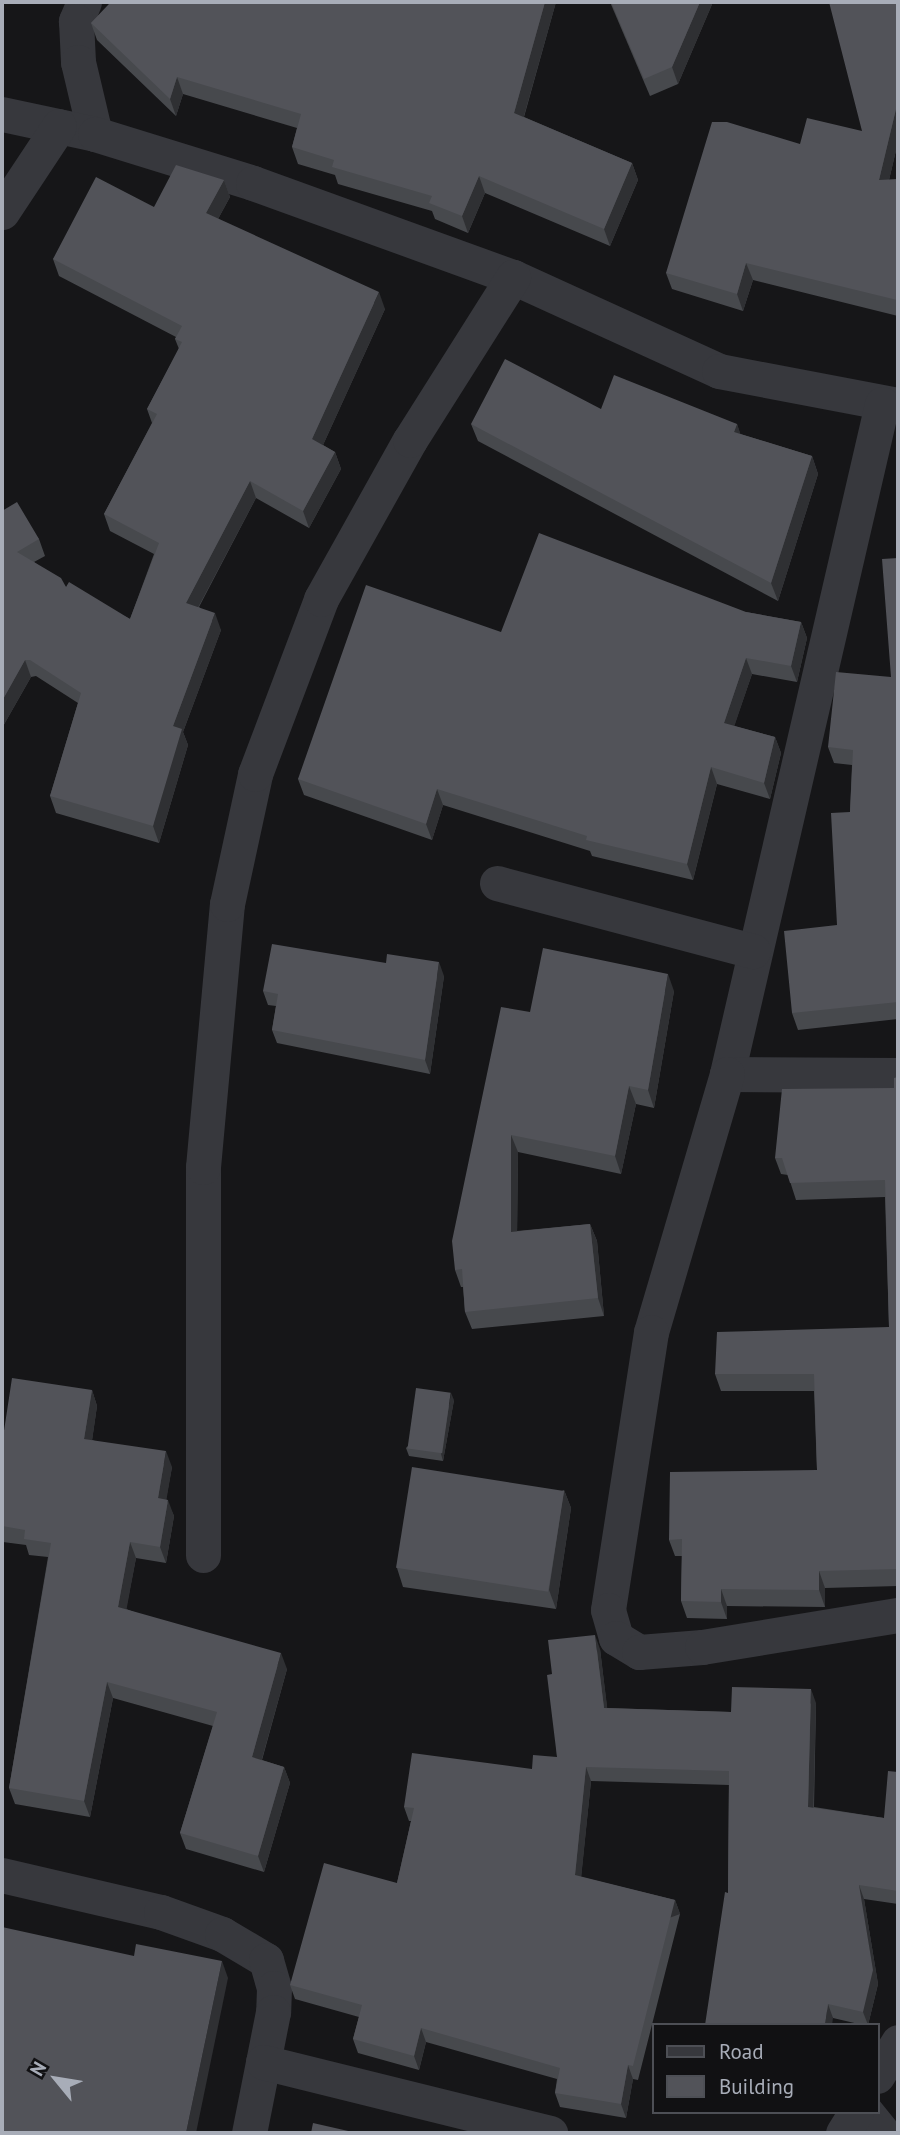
<!DOCTYPE html>
<html>
<head>
<meta charset="utf-8">
<style>
	body { margin:0 }
	#map { position:relative; width:900px; height:2135px; overflow:hidden; background:#161618; font-family:"PT Sans",sans-serif }
	div>[style] { position:absolute }
	.street>* { height:35px; margin:-17.5px; padding:0 17.5px; transform-origin:17.5px; border-radius:17.5px; background:#37383d }
	.wall>* { inset:0; background:#47494d }
	.shaded-wall>* { inset:0; background:#2f3033; transform-origin:0 0 }
	.building>* { inset:0; background:#525359; transform-origin:0 0 }
	span { translate:-50% -50%; white-space:nowrap; text-align:center; line-height:1.15; -webkit-text-stroke:5px #111113; paint-order:stroke }
	.frame { position:absolute; inset:0; border:4px solid #a8adb8; pointer-events:none }
	.legend { position:absolute; left:652px; top:2023px; width:228px; height:91px; box-sizing:border-box; background:#111113; border:2px solid #4d4f55; margin:0; padding:9px 12px; list-style:none; font-size:21px; color:#a8adb8 }
	.legend li { display:flex; align-items:center; gap:14px; height:35px }
	.legend b { width:35px; border:2px solid #4d4f55 }
	.north { position:absolute; left:21px; top:2044px; width:70px; height:70px; -webkit-text-stroke:5px #111113; paint-order:stroke; rotate:300deg; font-size:19px; font-weight:700; line-height:28px; text-align:center; color:#a8adb8 }
	.north::after { content:''; display:block; margin:auto; width:24px; height:32px; background:#a8adb8; clip-path:polygon(50% 0,100% 100%,50% 72%,0 100%) }
</style>
</head>
<body>
<div id="map">
	<div class="street">
		<div style="left:84px;top:2px;width:21px;rotate:113deg"></div>
		<div style="left:76px;top:21px;width:41px;rotate:87.2deg"></div>
		<div style="left:78px;top:62px;width:74px;rotate:76.7deg"></div>
		<div style="left:2px;top:114px;width:95px;rotate:12.1deg"></div>
		<div style="left:95px;top:134px;width:165px;rotate:17.2deg"></div>
		<div style="left:253px;top:183px;width:276px;rotate:19.9deg"></div>
		<div style="left:513px;top:277px;width:226px;rotate:24.5deg"></div>
		<div style="left:719px;top:371px;width:182px;rotate:10.8deg"></div>
		<div style="left:2px;top:212px;width:103px;rotate:-56.5deg"></div>
		<div style="left:882px;top:404px;width:688px;rotate:103.03deg"></div>
		<div style="left:727px;top:1074px;width:171px;rotate:0.3deg"></div>
		<div style="left:497px;top:883px;width:265px;rotate:14.9deg"></div>
		<div style="left:727px;top:1074px;width:269px;rotate:106.4deg"></div>
		<div style="left:651px;top:1332px;width:281px;rotate:98.8deg"></div>
		<div style="left:608px;top:1610px;width:29px;rotate:74deg"></div>
		<div style="left:616px;top:1638px;width:27px;rotate:31deg"></div>
		<div style="left:639px;top:1652px;width:63px;rotate:-4.5deg"></div>
		<div style="left:702px;top:1647px;width:199px;rotate:-9.3deg"></div>
		<div style="left:203px;top:1555px;width:388px;rotate:-90deg"></div>
		<div style="left:203px;top:1167px;width:264px;rotate:-84.8deg"></div>
		<div style="left:227px;top:904px;width:133px;rotate:-77.8deg"></div>
		<div style="left:255px;top:774px;width:187px;rotate:-69.3deg"></div>
		<div style="left:321px;top:599px;width:182px;rotate:-60.8deg"></div>
		<div style="left:410px;top:440px;width:193px;rotate:-57.7deg"></div>
		<div style="left:2px;top:1875px;width:163px;rotate:13.1deg"></div>
		<div style="left:161px;top:1912px;width:65px;rotate:19.8deg"></div>
		<div style="left:222px;top:1934px;width:51px;rotate:30.6deg"></div>
		<div style="left:266px;top:1960px;width:29px;rotate:74deg"></div>
		<div style="left:274px;top:1988px;width:24px;rotate:92deg"></div>
		<div style="left:273px;top:2012px;width:123px;rotate:101.2deg"></div>
		<div style="left:263px;top:2062px;width:296px;rotate:13.9deg"></div>
		<div style="left:877px;top:2076px;width:40px;rotate:-58deg"></div>
		<div style="left:866px;top:2112px;width:27px;rotate:51deg"></div>
		<div style="left:843px;top:2133px;width:25px;rotate:-58deg"></div>
	</div>
	<div class="wall">
		<div style="clip-path:polygon(111px 2px,556px 2px,524px 117px,632px 163px,638px 180px,610px 246px,485px 193px,468px 233px,435px 219px,432px 211px,338px 184px,335px 175px,298px 164px,292px 147px,297px 128px,183px 94px,176px 116px,97px 40px,91px 23px)"></div>
		<div style="clip-path:polygon(610px 2px,713px 2px,678px 84px,650px 96px)"></div>
		<div style="clip-path:polygon(898px 2px,898px 142px,889px 180px,898px 316px,753px 280px,743px 311px,672px 289px,666px 273px,800px 144px,862px 131px)"></div>
		<div style="clip-path:polygon(224px 180px,230px 197px,218px 219px,385px 309px,323px 445px,335px 452px,341px 469px,309px 528px,256px 498px,199px 607px,221px 630px,183px 732px,188px 745px,159px 843px,56px 813px,50px 796px,78px 703px,36px 676px,31px 677px,2px 728px,2px 511px,39px 539px,45px 556px,34px 562px,66px 587px,130px 619px,154px 554px,110px 531px,104px 514px,152px 423px,147px 409px,179px 349px,175px 339px,176px 337px,59px 276px,53px 259px,154px 207px)"></div>
		<div style="clip-path:polygon(601px 409px,737px 424px,740px 434px,812px 456px,818px 474px,778px 601px,478px 441px,471px 424px)"></div>
		<div style="clip-path:polygon(898px 558px,898px 1019px,798px 1030px,792px 1013px,837px 925px,850px 812px,852px 765px,834px 763px,828px 747px,891px 677px)"></div>
		<div style="clip-path:polygon(746px 612px,801px 622px,807px 638px,797px 682px,752px 674px,734px 726px,775px 737px,781px 753px,770px 799px,717px 784px,693px 880px,592px 856px,590px 851px,443px 805px,432px 840px,304px 795px,298px 779px,501px 632px)"></div>
		<div style="clip-path:polygon(444px 976px,430px 1074px,277px 1043px,272px 1030px,276px 1006px,268px 1005px,263px 991px)"></div>
		<div style="clip-path:polygon(674px 991px,654px 1108px,636px 1104px,621px 1174px,518px 1152px,517px 1231px,590px 1224px,597px 1241px,604px 1316px,472px 1329px,465px 1312px,463px 1287px,461px 1287px,455px 1270px,530px 1012px)"></div>
		<div style="clip-path:polygon(898px 1077px,898px 1586px,825px 1588px,825px 1607px,727px 1606px,727px 1619px,687px 1618px,681px 1601px,682px 1556px,675px 1556px,669px 1540px,817px 1470px,814px 1391px,721px 1391px,715px 1374px,889px 1327px,885px 1197px,796px 1200px,788px 1175px,781px 1174px,775px 1158px,894px 1088px)"></div>
		<div style="clip-path:polygon(92px 1390px,97px 1406px,92px 1440px,172px 1467px,166px 1499px,174px 1516px,166px 1563px,136px 1558px,126px 1609px,287px 1669px,262px 1760px,284px 1767px,290px 1783px,264px 1872px,186px 1849px,180px 1833px,213px 1726px,113px 1698px,90px 1817px,15px 1804px,9px 1788px,48px 1557px,29px 1555px,26px 1545px,3px 1542px,2px 1444px)"></div>
		<div style="clip-path:polygon(454px 1400px,443px 1461px,409px 1456px,406px 1448px)"></div>
		<div style="clip-path:polygon(564px 1490px,571px 1508px,556px 1609px,403px 1587px,397px 1568px)"></div>
		<div style="clip-path:polygon(600px 1649px,607px 1708px,731px 1712px,816px 1703px,814px 1807px,884px 1818px,898px 1768px,898px 1904px,864px 1899px,878px 1984px,868px 2025px,863px 2025px,833px 2018px,728px 1893px,729px 1785px,591px 1781px,581px 1877px,675px 1900px,680px 1914px,638px 2080px,633px 2079px,626px 2118px,560px 2107px,555px 2093px,557px 2079px,426px 2042px,419px 2070px,358px 2053px,353px 2039px,359px 2017px,295px 1999px,290px 1985px,397px 1883px,411px 1821px,409px 1821px,404px 1807px,532px 1769px,557px 1757px,552px 1674px)"></div>
	</div>
	<div class="shaded-wall">
		<div style="clip-path:polygon(545px 2px,556px 2px,520px 130px,514px 113px)"></div>
		<div style="clip-path:polygon(700px 2px,713px 2px,678px 84px,672px 67px)"></div>
		<div style="clip-path:polygon(177px 77px,183px 94px,176px 116px,170px 99px)"></div>
		<div style="clip-path:polygon(896px 109px,898px 115px,898px 142px,885px 197px,879px 180px)"></div>
		<div style="clip-path:polygon(632px 163px,638px 180px,610px 246px,604px 229px)"></div>
		<div style="clip-path:polygon(479px 176px,485px 193px,468px 233px,462px 216px)"></div>
		<div style="clip-path:polygon(224px 180px,230px 197px,212px 230px,206px 213px)"></div>
		<div style="clip-path:polygon(746px 263px,753px 280px,743px 311px,737px 294px)"></div>
		<div style="clip-path:polygon(379px 292px,385px 309px,318px 456px,312px 439px)"></div>
		<div style="clip-path:polygon(737px 424px,743px 441px,734px 432px)"></div>
		<div style="clip-path:polygon(335px 452px,341px 469px,309px 528px,303px 511px)"></div>
		<div style="clip-path:polygon(812px 456px,818px 474px,778px 601px,771px 583px)"></div>
		<div style="clip-path:polygon(250px 481px,256px 498px,192px 619px,186px 603px)"></div>
		<div style="clip-path:polygon(215px 613px,221px 630px,183px 732px,188px 745px,159px 843px,153px 826px,173px 726px)"></div>
		<div style="clip-path:polygon(801px 622px,807px 638px,797px 682px,791px 666px)"></div>
		<div style="clip-path:polygon(746px 658px,752px 674px,730px 739px,724px 723px)"></div>
		<div style="clip-path:polygon(25px 660px,31px 677px,2px 728px,2px 701px)"></div>
		<div style="clip-path:polygon(775px 737px,781px 753px,770px 799px,764px 783px)"></div>
		<div style="clip-path:polygon(711px 767px,717px 784px,693px 880px,687px 864px)"></div>
		<div style="clip-path:polygon(437px 789px,443px 805px,432px 840px,426px 824px)"></div>
		<div style="clip-path:polygon(439px 962px,444px 976px,430px 1074px,425px 1060px)"></div>
		<div style="clip-path:polygon(668px 974px,674px 991px,654px 1108px,648px 1090px)"></div>
		<div style="clip-path:polygon(629px 1086px,636px 1104px,621px 1174px,615px 1156px)"></div>
		<div style="clip-path:polygon(511px 1135px,518px 1152px,517px 1250px,511px 1232px)"></div>
		<div style="clip-path:polygon(590px 1224px,597px 1241px,604px 1316px,598px 1298px)"></div>
		<div style="clip-path:polygon(92px 1390px,97px 1406px,90px 1455px,84px 1439px)"></div>
		<div style="clip-path:polygon(451px 1393px,454px 1400px,443px 1461px,441px 1454px)"></div>
		<div style="clip-path:polygon(166px 1451px,172px 1467px,164px 1514px,158px 1498px)"></div>
		<div style="clip-path:polygon(564px 1490px,571px 1508px,556px 1609px,549px 1590px)"></div>
		<div style="clip-path:polygon(168px 1500px,174px 1516px,166px 1563px,160px 1547px)"></div>
		<div style="clip-path:polygon(130px 1542px,136px 1558px,124px 1623px,118px 1607px)"></div>
		<div style="clip-path:polygon(819px 1571px,825px 1588px,825px 1607px,819px 1590px)"></div>
		<div style="clip-path:polygon(721px 1589px,727px 1606px,727px 1619px,721px 1602px)"></div>
		<div style="clip-path:polygon(595px 1635px,600px 1649px,609px 1722px,604px 1708px)"></div>
		<div style="clip-path:polygon(281px 1653px,287px 1669px,258px 1773px,252px 1757px)"></div>
		<div style="clip-path:polygon(107px 1682px,113px 1698px,90px 1817px,84px 1801px)"></div>
		<div style="clip-path:polygon(811px 1689px,816px 1703px,813px 1821px,808px 1807px)"></div>
		<div style="clip-path:polygon(284px 1767px,290px 1783px,264px 1872px,258px 1856px)"></div>
		<div style="clip-path:polygon(586px 1767px,591px 1781px,580px 1889px,575px 1875px)"></div>
		<div style="clip-path:polygon(859px 1885px,864px 1899px,878px 1984px,868px 2025px,863px 2012px)"></div>
		<div style="left:675px;top:1900px;width:15px;height:171px;rotate:70deg"></div>
		<div style="clip-path:polygon(222px 1961px,228px 1978px,196px 2133px,186px 2133px)"></div>
		<div style="clip-path:polygon(828px 2004px,833px 2018px,832px 2025px,825px 2025px)"></div>
		<div style="clip-path:polygon(421px 2028px,426px 2042px,419px 2070px,414px 2056px)"></div>
		<div style="clip-path:polygon(628px 2065px,633px 2079px,626px 2118px,621px 2104px)"></div>
	</div>
	<div class="building">
		<div style="clip-path:polygon(111px 2px,545px 2px,514px 113px,632px 163px,604px 229px,479px 176px,462px 216px,429px 203px,432px 196px,332px 167px,334px 160px,292px 147px,301px 114px,177px 77px,170px 99px,91px 23px)"></div>
		<div style="clip-path:polygon(611px 2px,700px 2px,672px 67px,644px 79px)"></div>
		<div style="clip-path:polygon(829px 2px,898px 2px,898px 108px,896px 109px,879px 180px,898px 179px,898px 314px,897px 300px,746px 263px,737px 294px,666px 273px,712px 122px,727px 122px,800px 144px,807px 118px,862px 131px)"></div>
		<div style="clip-path:polygon(176px 165px,224px 180px,206px 213px,379px 292px,312px 439px,335px 452px,303px 511px,250px 481px,186px 603px,215px 613px,173px 726px,182px 729px,153px 826px,50px 796px,81px 693px,30px 660px,25px 660px,2px 701px,2px 606px,3px 603px,2px 604px,2px 511px,17px 502px,39px 539px,17px 552px,61px 578px,66px 587px,69px 582px,130px 619px,159px 543px,104px 514px,157px 414px,147px 409px,182px 342px,175px 339px,182px 326px,53px 259px,96px 177px,154px 207px)"></div>
		<div style="clip-path:polygon(505px 359px,601px 409px,614px 375px,737px 424px,734px 432px,812px 456px,771px 583px,471px 424px)"></div>
		<div style="clip-path:polygon(539px 533px,746px 612px,801px 622px,791px 666px,746px 658px,724px 723px,775px 737px,764px 783px,711px 767px,687px 864px,586px 840px,587px 836px,437px 789px,426px 824px,298px 779px,366px 585px,501px 632px)"></div>
		<div style="clip-path:polygon(898px 558px,898px 1002px,792px 1013px,784px 931px,837px 925px,831px 813px,850px 812px,853px 750px,828px 747px,836px 672px,891px 677px,882px 559px)"></div>
		<div style="clip-path:polygon(272px 944px,386px 963px,387px 954px,439px 962px,425px 1060px,272px 1030px,278px 994px,263px 991px)"></div>
		<div style="clip-path:polygon(543px 948px,668px 974px,648px 1090px,629px 1086px,615px 1156px,511px 1135px,511px 1232px,590px 1224px,598px 1298px,465px 1312px,462px 1269px,455px 1270px,452px 1241px,501px 1007px,530px 1012px)"></div>
		<div style="clip-path:polygon(898px 1077px,898px 1569px,819px 1571px,819px 1590px,721px 1589px,721px 1602px,681px 1601px,682px 1539px,669px 1540px,670px 1472px,817px 1470px,814px 1374px,715px 1374px,717px 1332px,889px 1327px,885px 1180px,790px 1183px,782px 1158px,775px 1158px,782px 1089px,894px 1088px,894px 1078px)"></div>
		<div style="clip-path:polygon(12px 1378px,92px 1390px,84px 1439px,166px 1451px,158px 1498px,168px 1500px,160px 1547px,130px 1542px,118px 1607px,281px 1653px,252px 1757px,284px 1767px,258px 1856px,180px 1833px,217px 1712px,107px 1682px,84px 1801px,9px 1788px,51px 1543px,24px 1539px,25px 1530px,2px 1526px,2px 1444px)"></div>
		<div style="left:416px;top:1388px;width:35px;height:61px;rotate:8deg"></div>
		<div style="left:412px;top:1467px;width:154px;height:102px;rotate:9deg"></div>
		<div style="clip-path:polygon(595px 1635px,604px 1708px,731px 1712px,732px 1687px,811px 1689px,808px 1807px,884px 1818px,888px 1771px,898px 1772px,898px 1768px,898px 1891px,859px 1885px,873px 1970px,863px 2012px,828px 2004px,825px 2025px,705px 2025px,725px 1892px,728px 1893px,729px 1771px,586px 1767px,575px 1875px,675px 1900px,633px 2066px,628px 2065px,621px 2104px,555px 2093px,560px 2068px,421px 2028px,414px 2056px,353px 2039px,362px 2005px,290px 1985px,324px 1863px,397px 1883px,414px 1808px,404px 1807px,412px 1753px,532px 1769px,533px 1755px,557px 1757px,547px 1675px,552px 1674px,548px 1640px)"></div>
		<div style="clip-path:polygon(2px 1927px,134px 1956px,136px 1944px,222px 1961px,186px 2133px,2px 2133px)"></div>
		<div style="clip-path:polygon(313px 2123px,357px 2133px,311px 2133px)"></div>
	</div>
	<div class="frame"></div>
	<ul class="legend">
	<li><b style="height:9px;background:#37383d"></b>Road</li>
	<li><b style="height:19px;background:#525359"></b>Building</li>
	</ul>
	<div class="north">N</div>
</div>
</body>
</html>
